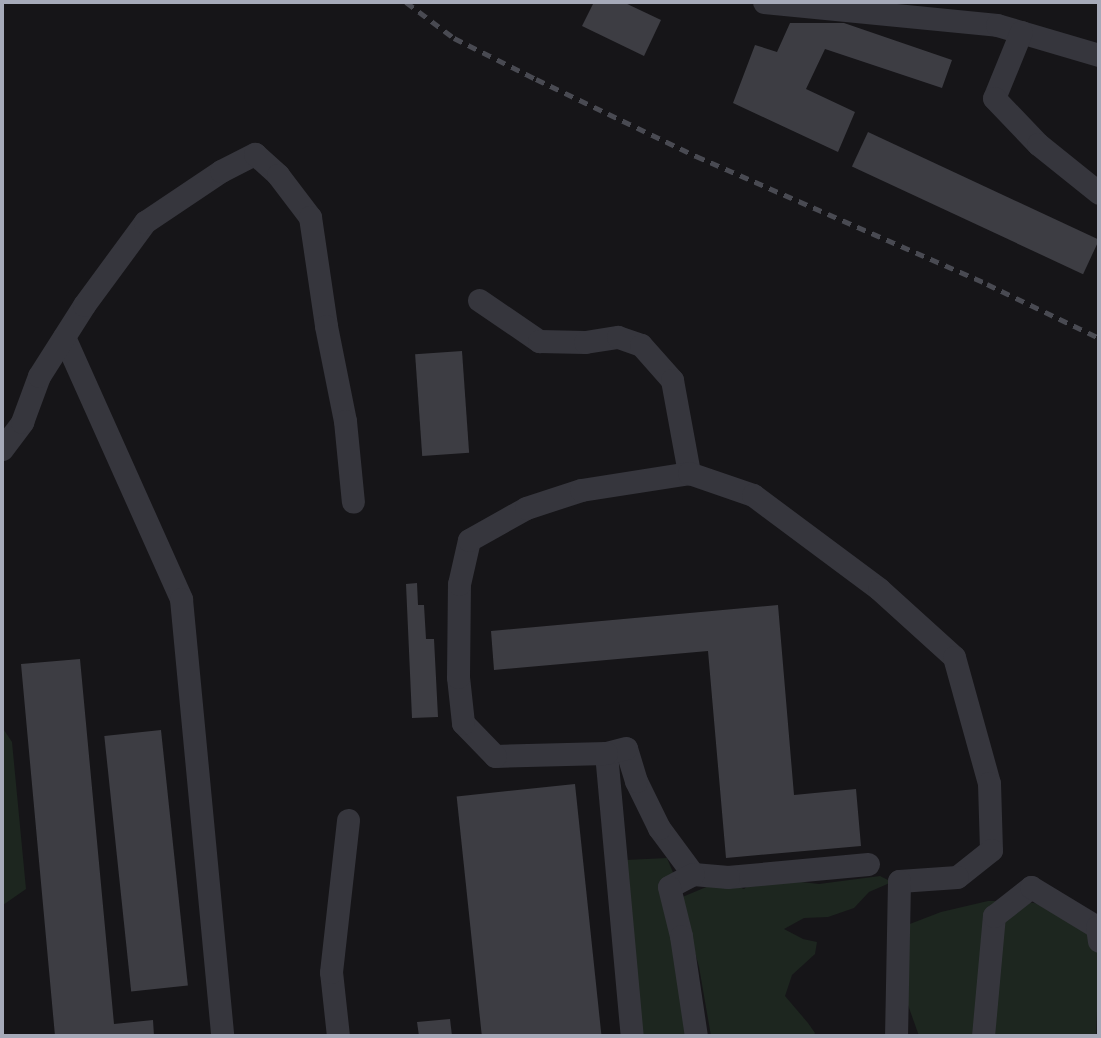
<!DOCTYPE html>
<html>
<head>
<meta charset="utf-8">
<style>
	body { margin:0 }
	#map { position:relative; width:1101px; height:1038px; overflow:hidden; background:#161518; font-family:Montserrat,sans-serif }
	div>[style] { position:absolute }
	.green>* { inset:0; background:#1d261f }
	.building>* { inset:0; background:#3d3d43; transform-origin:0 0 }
	.minor>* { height:23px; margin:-11.5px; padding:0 11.5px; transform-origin:11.5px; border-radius:11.5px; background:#36363d }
	.rail>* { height:5px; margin-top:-2.5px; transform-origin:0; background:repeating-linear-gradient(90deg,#494a52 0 9px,transparent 0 16px) }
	span { translate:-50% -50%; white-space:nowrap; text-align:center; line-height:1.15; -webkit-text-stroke:6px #111013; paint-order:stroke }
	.frame { position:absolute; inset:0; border:4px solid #a6aab9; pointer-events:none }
</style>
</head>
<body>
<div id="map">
	<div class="green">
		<div style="clip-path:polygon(2px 727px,12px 742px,26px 889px,3px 905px)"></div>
		<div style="clip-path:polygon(667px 858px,677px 882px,694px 1036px,634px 1036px,626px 860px)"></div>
		<div style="clip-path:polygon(880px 876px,892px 882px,869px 892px,854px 908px,828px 917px,804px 918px,784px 929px,803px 939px,817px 942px,815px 954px,792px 975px,785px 996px,808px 1023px,815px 1033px,813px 1036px,711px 1036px,699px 967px,680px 898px,723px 880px,744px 889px,758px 877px,819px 884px)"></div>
		<div style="clip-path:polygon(988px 901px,1022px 901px,1046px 905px,1094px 929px,1099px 965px,1096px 1036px,919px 1036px,896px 971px,902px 927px,941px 912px)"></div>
	</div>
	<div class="building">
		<div style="clip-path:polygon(594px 2px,623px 2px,661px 20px,644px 56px,582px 26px)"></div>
		<div style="clip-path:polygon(790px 23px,844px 23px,952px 60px,942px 88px,825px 49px,806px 89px,855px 112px,838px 152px,733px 103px,755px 45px,777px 52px)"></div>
		<div style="left:868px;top:132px;width:255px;height:38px;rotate:25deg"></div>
		<div style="left:462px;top:351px;width:102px;height:47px;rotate:86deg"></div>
		<div style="clip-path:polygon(417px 583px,418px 605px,424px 605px,426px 639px,434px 639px,438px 717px,412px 718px,406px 584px)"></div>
		<div style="clip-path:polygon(778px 605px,794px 795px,856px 789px,861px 846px,726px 858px,708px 651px,494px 670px,491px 631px)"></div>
		<div style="clip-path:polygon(80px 659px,114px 1024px,153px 1020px,154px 1036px,55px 1036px,21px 664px)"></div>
		<div style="left:161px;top:730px;width:257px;height:57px;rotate:84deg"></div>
		<div style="left:575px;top:784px;width:253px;height:119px;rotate:84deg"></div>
		<div style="clip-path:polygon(450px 1019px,452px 1036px,419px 1036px,417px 1022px)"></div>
	</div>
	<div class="minor">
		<div style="left:764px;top:2px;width:234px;rotate:5.6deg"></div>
		<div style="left:997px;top:25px;width:106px;rotate:16.4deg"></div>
		<div style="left:1021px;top:32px;width:71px;rotate:112.2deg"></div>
		<div style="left:994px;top:98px;width:64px;rotate:46.3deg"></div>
		<div style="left:1038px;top:144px;width:78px;rotate:38.8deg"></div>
		<div style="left:479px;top:300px;width:73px;rotate:34.3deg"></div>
		<div style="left:539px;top:341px;width:46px;rotate:1.2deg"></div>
		<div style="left:585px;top:342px;width:33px;rotate:-9deg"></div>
		<div style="left:618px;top:337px;width:24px;rotate:19deg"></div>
		<div style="left:641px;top:345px;width:47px;rotate:48.5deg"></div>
		<div style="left:672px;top:380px;width:95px;rotate:79.6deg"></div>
		<div style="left:64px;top:337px;width:287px;rotate:65.9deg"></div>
		<div style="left:181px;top:599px;width:439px;rotate:84.6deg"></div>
		<div style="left:2px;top:449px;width:34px;rotate:-53deg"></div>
		<div style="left:22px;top:422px;width:49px;rotate:-69.7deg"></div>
		<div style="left:39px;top:376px;width:84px;rotate:-57.6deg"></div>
		<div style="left:84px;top:305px;width:103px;rotate:-53.7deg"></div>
		<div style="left:145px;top:222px;width:92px;rotate:-33.9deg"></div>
		<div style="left:221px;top:171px;width:38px;rotate:-27deg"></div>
		<div style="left:255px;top:154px;width:31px;rotate:42deg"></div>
		<div style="left:278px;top:175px;width:53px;rotate:52.7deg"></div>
		<div style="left:310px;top:217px;width:110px;rotate:81.6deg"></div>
		<div style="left:326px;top:326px;width:97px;rotate:78.7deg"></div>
		<div style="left:345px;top:421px;width:81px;rotate:84.4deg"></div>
		<div style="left:606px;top:753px;width:284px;rotate:84.8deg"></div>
		<div style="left:868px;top:864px;width:141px;rotate:174.7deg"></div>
		<div style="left:728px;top:877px;width:35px;rotate:-175deg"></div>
		<div style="left:693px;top:874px;width:57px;rotate:-126.5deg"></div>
		<div style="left:659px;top:828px;width:52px;rotate:-116.1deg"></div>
		<div style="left:636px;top:781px;width:34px;rotate:-107deg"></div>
		<div style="left:626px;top:748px;width:21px;rotate:166deg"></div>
		<div style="left:606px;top:753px;width:111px;rotate:178.5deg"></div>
		<div style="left:495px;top:756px;width:46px;rotate:-134.1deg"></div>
		<div style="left:463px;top:723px;width:46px;rotate:-96.2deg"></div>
		<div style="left:458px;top:677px;width:93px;rotate:-89.4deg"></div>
		<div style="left:459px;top:584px;width:45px;rotate:-77.2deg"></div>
		<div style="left:469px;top:540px;width:65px;rotate:-29.3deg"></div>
		<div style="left:526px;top:508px;width:58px;rotate:-18.1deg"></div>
		<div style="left:581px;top:490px;width:109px;rotate:-8.9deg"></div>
		<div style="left:689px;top:473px;width:68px;rotate:19deg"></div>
		<div style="left:753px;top:495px;width:157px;rotate:36.7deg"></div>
		<div style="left:879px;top:589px;width:101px;rotate:42.2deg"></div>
		<div style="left:954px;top:657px;width:131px;rotate:74.5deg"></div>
		<div style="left:989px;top:783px;width:67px;rotate:88.3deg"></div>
		<div style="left:991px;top:850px;width:43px;rotate:141.5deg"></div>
		<div style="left:957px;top:877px;width:58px;rotate:176.1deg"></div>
		<div style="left:899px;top:881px;width:155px;rotate:91.1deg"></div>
		<div style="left:693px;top:874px;width:27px;rotate:152deg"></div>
		<div style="left:669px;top:887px;width:50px;rotate:76.2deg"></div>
		<div style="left:681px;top:936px;width:101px;rotate:81.5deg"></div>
		<div style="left:338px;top:1036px;width:64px;rotate:-96.2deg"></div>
		<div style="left:331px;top:972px;width:153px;rotate:-83.6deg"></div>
		<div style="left:983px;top:1036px;width:121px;rotate:-84.8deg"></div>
		<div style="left:994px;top:916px;width:47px;rotate:-38.1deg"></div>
		<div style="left:1031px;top:887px;width:77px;rotate:31.2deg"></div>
		<div style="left:1097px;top:927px;width:14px;rotate:82deg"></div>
	</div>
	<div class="rail">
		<div style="left:406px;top:2px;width:60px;rotate:36.9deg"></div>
		<div style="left:454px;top:38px;width:92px;rotate:26.6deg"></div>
		<div style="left:536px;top:79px;width:178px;rotate:25.7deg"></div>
		<div style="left:696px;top:156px;width:318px;rotate:23.7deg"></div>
		<div style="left:987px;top:284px;width:124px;rotate:25.7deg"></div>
	</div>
	<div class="frame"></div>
</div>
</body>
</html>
